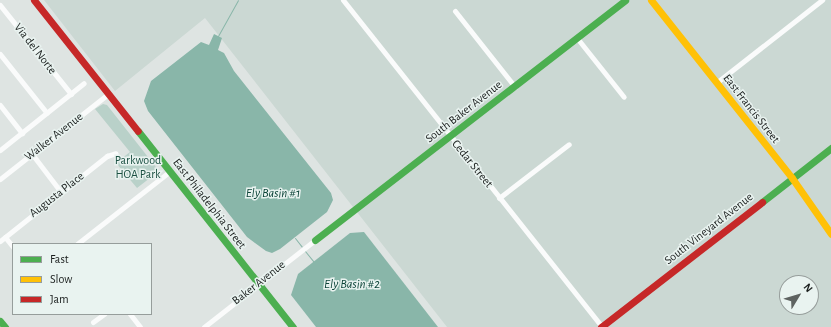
<!DOCTYPE html>
<html>
<head>
<meta charset="utf-8">
<style>
	body { margin:0 }
	#map { position:relative; width:831px; height:327px; overflow:hidden; background:#dee4e2; font-family:"Alegreya Sans",sans-serif }
	div>[style] { position:absolute }
	.built>* { inset:0; background:#cbd8d3 }
	.green>* { inset:0; background:#b9d1c9 }
	.water>* { inset:0; background:#89b6a9 }
	.stream>* { height:1px; margin:-0.5px; padding:0 0.5px; transform-origin:0.5px; border-radius:0.5px; background:#89b6a9 }
	.street>* { height:5px; margin:-2.5px; padding:0 2.5px; transform-origin:2.5px; border-radius:2.5px; background:#fafbfb }
	.fast>* { height:7px; margin:-3.5px; padding:0 3.5px; transform-origin:3.5px; border-radius:3.5px; background:#4caf50 }
	.slow>* { height:7px; margin:-3.5px; padding:0 3.5px; transform-origin:3.5px; border-radius:3.5px; background:#ffc107 }
	.jam>* { height:7px; margin:-3.5px; padding:0 3.5px; transform-origin:3.5px; border-radius:3.5px; background:#c62828 }
	span { translate:-50% -50%; white-space:nowrap; text-align:center; line-height:1.15; -webkit-text-stroke:3px #e9f3f0; paint-order:stroke }
	.street-label { font-size:12px; color:#191d1c }
	.park-label { font-size:12px; color:#1b5042 }
	.water-label { font-size:13px; color:#0c4438; font-style:italic }
	.legend { position:absolute; left:12px; top:243px; width:140px; height:72px; box-sizing:border-box; background:#e9f3f0; border:1px solid #969d9b; margin:0; padding:5px 7px; list-style:none; font-size:12px; color:#191d1c }
	.legend li { display:flex; align-items:center; gap:8px; height:20px }
	.legend b { width:20px; border:1px solid #969d9b }
	.north { position:absolute; left:779px; top:275px; width:40px; height:40px; box-sizing:border-box; background:#e9f3f0; border:1px solid #969d9b; border-radius:50%; rotate:52deg; font-size:11px; font-weight:700; line-height:16px; text-align:center; color:#191d1c }
	.north::after { content:''; display:block; margin:auto; width:14px; height:18px; background:#5e6361; clip-path:polygon(50% 0,100% 100%,50% 72%,0 100%) }
</style>
</head>
<body>
<div id="map">
	<div class="built">
		<div style="clip-path:polygon(evenodd,44px 0,831px 0,831px 327px,447px 327px,205px 18px,115px 91px,44px 0,787px 283px,811px 283px,811px 307px,787px 307px,787px 283px)"></div>
	</div>
	<div class="green">
		<div style="clip-path:polygon(103px 104px,107px 105px,159px 171px,137px 188px,116px 163px,130px 152px,95px 109px)"></div>
	</div>
	<div class="water">
		<div style="clip-path:polygon(214px 34px,222px 38px,218px 50px,224px 53px,234px 71px,331px 193px,333px 200px,327px 212px,280px 249px,272px 253px,266px 251px,247px 237px,148px 111px,144px 101px,151px 81px,201px 42px,209px 45px)"></div>
		<div style="clip-path:polygon(364px 232px,438px 327px,316px 327px,291px 295px,298px 274px,350px 233px)"></div>
	</div>
	<div class="stream">
		<div style="left:218px;top:36px;width:41px;rotate:-60.9deg"></div>
		<div style="left:295px;top:238px;width:11px;rotate:52deg"></div>
		<div style="left:305px;top:251px;width:14px;rotate:51deg"></div>
	</div>
	<div class="street">
		<div style="left:343px;top:0;width:417px;rotate:51.6deg"></div>
		<div style="left:0;top:5px;width:114px;rotate:51.4deg"></div>
		<div style="left:455px;top:11px;width:97px;rotate:51.7deg"></div>
		<div style="left:577px;top:38px;width:75px;rotate:51.5deg"></div>
		<div style="left:0;top:54px;width:75px;rotate:51.5deg"></div>
		<div style="left:716px;top:83px;width:135px;rotate:-38.1deg"></div>
		<div style="left:0;top:105px;width:36px;rotate:52deg"></div>
		<div style="left:0;top:150px;width:107px;rotate:-38.6deg"></div>
		<div style="left:32px;top:154px;width:48px;rotate:52.7deg"></div>
		<div style="left:0;top:179px;width:137px;rotate:-38.2deg"></div>
		<div style="left:499px;top:198px;width:88px;rotate:-37.6deg"></div>
		<div style="left:5px;top:237px;width:13px;rotate:51deg"></div>
		<div style="left:0;top:241px;width:137px;rotate:-38.5deg"></div>
		<div style="left:107px;top:156px;width:9px;rotate:-18deg"></div>
		<div style="left:77px;top:244px;width:118px;rotate:-38.1deg"></div>
		<div style="left:130px;top:314px;width:16px;rotate:52deg"></div>
		<div style="left:93px;top:322px;width:14px;rotate:-36deg"></div>
		<div style="left:204px;top:327px;width:141px;rotate:-38.1deg"></div>
	</div>
	<div class="fast">
		<div style="left:138px;top:131px;width:250px;rotate:51.7deg"></div>
		<div style="left:762px;top:202px;width:88px;rotate:-38deg"></div>
		<div style="left:315px;top:240px;width:392px;rotate:-37.7deg"></div>
		<div style="left:0;top:321px;width:8px;rotate:50deg"></div>
	</div>
	<div class="slow">
		<div style="left:651px;top:0;width:227px;rotate:51.6deg"></div>
		<div style="left:792px;top:178px;width:68px;rotate:55.1deg"></div>
	</div>
	<div class="jam">
		<div style="left:34px;top:0;width:167px;rotate:51.6deg"></div>
		<div style="left:601px;top:327px;width:204px;rotate:-37.8deg"></div>
	</div>
	<div class="street-label">
		<span style="left:35px;top:49px;rotate:52deg">Via del Norte</span>
		<span style="left:751px;top:109px;rotate:52deg">East Francis Street</span>
		<span style="left:464px;top:112px;rotate:-38deg">South Baker Avenue</span>
		<span style="left:54px;top:137px;rotate:-38deg">Walker Avenue</span>
		<span style="left:472px;top:164px;rotate:51deg">Cedar Street</span>
		<span style="left:57px;top:195px;rotate:-38deg">Augusta Place</span>
		<span style="left:209px;top:204px;rotate:52deg">East Philadelphia Street</span>
		<span style="left:709px;top:229px;rotate:-38deg">South Vineyard Avenue</span>
		<span style="left:259px;top:283px;rotate:-38deg">Baker Avenue</span>
	</div>
	<div class="park-label">
		<span style="left:138px;top:168px">Parkwood<br>HOA Park</span>
	</div>
	<div class="water-label">
		<span style="left:273px;top:194px">Ely Basin #1</span>
		<span style="left:352px;top:285px">Ely Basin #2</span>
	</div>
	<ul class="legend">
	<li><b style="height:5px;background:#4caf50"></b>Fast</li>
	<li><b style="height:5px;background:#ffc107"></b>Slow</li>
	<li><b style="height:5px;background:#c62828"></b>Jam</li>
	</ul>
	<div class="north">N</div>
</div>
</body>
</html>
